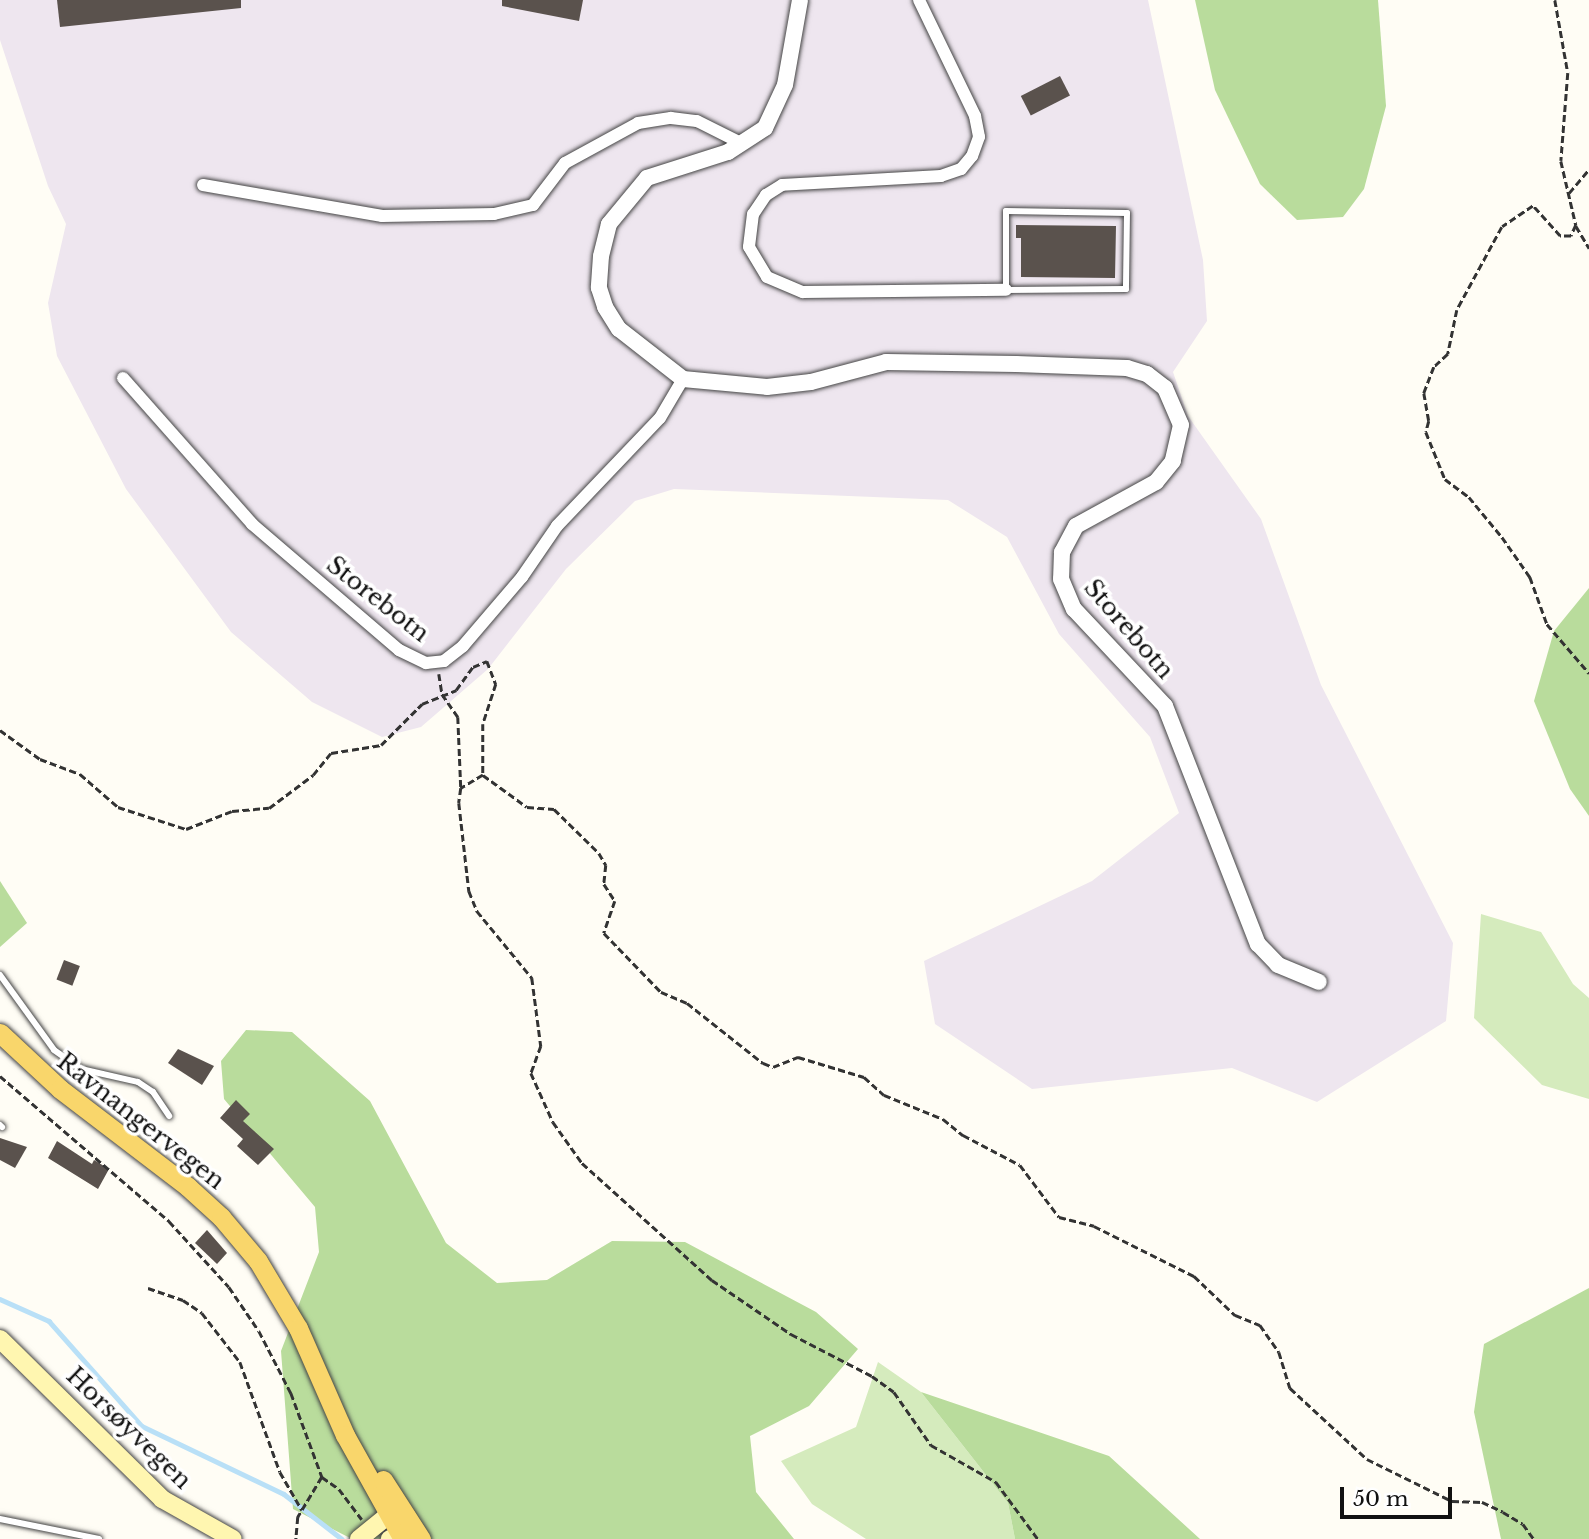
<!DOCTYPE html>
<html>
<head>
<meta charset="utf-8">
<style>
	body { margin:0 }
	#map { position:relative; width:1589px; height:1539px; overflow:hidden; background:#fffdf5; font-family:"Libre Baskerville",serif }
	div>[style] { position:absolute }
	.industrial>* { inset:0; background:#eee6ef }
	.green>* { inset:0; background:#d5ebbd }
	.forest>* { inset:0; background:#b9dc9c }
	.stream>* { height:4.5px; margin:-2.25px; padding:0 2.25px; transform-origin:2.25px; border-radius:2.25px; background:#b9e0f7 }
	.building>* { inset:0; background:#5a524d; transform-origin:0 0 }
	.path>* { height:2.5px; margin-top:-1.25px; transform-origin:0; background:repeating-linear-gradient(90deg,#333 0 7px,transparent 0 10.5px) }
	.roads { filter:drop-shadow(0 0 2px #444) drop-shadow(0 0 2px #444) }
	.service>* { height:6px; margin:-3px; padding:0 3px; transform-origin:3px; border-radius:3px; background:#fff }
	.minor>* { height:12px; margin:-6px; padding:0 6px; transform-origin:6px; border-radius:6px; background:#fff }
	.tertiary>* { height:16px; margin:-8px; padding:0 8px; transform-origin:8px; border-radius:8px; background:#fff }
	.secondary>* { height:18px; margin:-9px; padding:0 9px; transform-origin:9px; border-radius:9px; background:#fff6b0 }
	.primary>* { height:19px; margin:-9.5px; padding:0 9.5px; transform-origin:9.5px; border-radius:9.5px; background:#f9d66b }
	span { translate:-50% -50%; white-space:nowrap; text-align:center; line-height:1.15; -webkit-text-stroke:7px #fff; paint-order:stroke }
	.street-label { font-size:24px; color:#111 }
	.scale { position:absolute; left:1340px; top:1487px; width:112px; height:32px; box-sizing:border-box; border:4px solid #111; border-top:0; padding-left:9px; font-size:21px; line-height:24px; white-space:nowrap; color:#111; -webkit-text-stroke:5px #fff; paint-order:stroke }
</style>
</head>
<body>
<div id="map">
	<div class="industrial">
		<div style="clip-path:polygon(0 0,1148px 0,1203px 260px,1207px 321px,1173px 372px,1188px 416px,1261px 519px,1321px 685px,1453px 943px,1446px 1021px,1317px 1102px,1232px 1068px,1032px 1089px,935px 1024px,924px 961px,1092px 881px,1179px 813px,1150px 737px,1059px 634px,1007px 537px,948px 500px,674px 489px,635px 501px,566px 569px,488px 669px,421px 727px,382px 737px,312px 702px,231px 632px,126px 489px,57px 356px,48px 303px,66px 224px,48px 186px,0 40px)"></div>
	</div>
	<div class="green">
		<div style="clip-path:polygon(1481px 914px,1541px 932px,1573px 984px,1589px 998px,1589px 1099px,1542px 1085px,1474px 1018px)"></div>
		<div style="clip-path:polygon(878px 1362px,921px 1392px,1008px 1503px,1015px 1539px,866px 1539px,812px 1504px,781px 1461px,856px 1427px)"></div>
	</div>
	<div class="forest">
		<div style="clip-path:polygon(1195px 0,1378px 0,1386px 106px,1364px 189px,1343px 217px,1297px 220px,1260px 184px,1215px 90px)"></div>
		<div style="clip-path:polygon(1589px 588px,1589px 816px,1570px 789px,1534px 701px,1554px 631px)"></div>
		<div style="clip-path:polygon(0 881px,27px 923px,0 947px)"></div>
		<div style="clip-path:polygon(246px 1030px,292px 1032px,370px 1101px,446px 1243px,497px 1283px,547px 1280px,612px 1241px,685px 1242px,816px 1312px,858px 1349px,809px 1406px,750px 1436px,756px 1492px,794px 1539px,352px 1539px,293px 1509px,281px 1351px,319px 1252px,315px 1207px,224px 1099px,221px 1061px)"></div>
		<div style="clip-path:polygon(1589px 1288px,1589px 1539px,1501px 1539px,1474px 1412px,1484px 1344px)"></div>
		<div style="clip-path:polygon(921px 1392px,1109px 1456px,1200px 1539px,1015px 1539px,1008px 1503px)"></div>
	</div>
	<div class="stream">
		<div style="left:0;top:1299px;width:54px;rotate:24.2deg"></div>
		<div style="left:49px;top:1321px;width:140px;rotate:48.5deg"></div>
		<div style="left:142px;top:1426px;width:157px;rotate:25.6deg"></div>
		<div style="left:284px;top:1494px;width:73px;rotate:37.8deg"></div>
	</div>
	<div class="building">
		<div style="clip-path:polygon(57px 0,241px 0,241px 8px,60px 27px)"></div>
		<div style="clip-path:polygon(502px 0,583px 0,579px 21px,502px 6px)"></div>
		<div style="left:1060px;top:76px;width:22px;height:44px;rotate:63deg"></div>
		<div style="clip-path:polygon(1016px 225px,1116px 226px,1115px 278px,1021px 277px,1021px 238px,1016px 238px)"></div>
		<div style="left:64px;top:960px;width:17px;height:21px;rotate:21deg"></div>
		<div style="clip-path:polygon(178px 1049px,214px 1066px,202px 1085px,168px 1063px)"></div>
		<div style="clip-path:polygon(236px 1100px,250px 1114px,243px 1121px,274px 1149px,258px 1165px,237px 1146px,243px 1139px,220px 1118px)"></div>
		<div style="clip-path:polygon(0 1138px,27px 1147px,15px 1168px,0 1160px)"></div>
		<div style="clip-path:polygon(57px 1141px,92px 1164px,94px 1160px,109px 1169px,98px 1189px,48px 1158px)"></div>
		<div style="clip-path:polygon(207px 1230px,227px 1253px,217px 1264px,195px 1243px)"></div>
	</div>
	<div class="path">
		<div style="left:1555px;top:0;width:74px;rotate:79.9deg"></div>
		<div style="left:1568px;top:73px;width:88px;rotate:94.5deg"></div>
		<div style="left:1561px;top:161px;width:66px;rotate:76.8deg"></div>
		<div style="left:1576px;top:225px;width:12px;rotate:114deg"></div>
		<div style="left:1571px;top:236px;width:11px;rotate:180deg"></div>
		<div style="left:1560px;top:236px;width:40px;rotate:-132deg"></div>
		<div style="left:1533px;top:206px;width:37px;rotate:146deg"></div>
		<div style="left:1502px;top:227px;width:94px;rotate:118.5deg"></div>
		<div style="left:1457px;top:310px;width:45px;rotate:101.6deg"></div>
		<div style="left:1448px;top:354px;width:19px;rotate:137deg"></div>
		<div style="left:1434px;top:367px;width:28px;rotate:111deg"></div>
		<div style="left:1424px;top:393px;width:28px;rotate:80deg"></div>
		<div style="left:1429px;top:421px;width:11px;rotate:105deg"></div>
		<div style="left:1426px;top:432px;width:51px;rotate:68deg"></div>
		<div style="left:1445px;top:479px;width:30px;rotate:37deg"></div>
		<div style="left:1469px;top:497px;width:52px;rotate:50.5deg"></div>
		<div style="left:1502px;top:537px;width:49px;rotate:55deg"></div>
		<div style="left:1530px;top:577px;width:50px;rotate:70.1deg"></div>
		<div style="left:1547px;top:624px;width:65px;rotate:49.4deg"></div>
		<div style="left:1569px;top:193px;width:31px;rotate:-50deg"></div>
		<div style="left:1576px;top:226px;width:26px;rotate:59deg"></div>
		<div style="left:439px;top:674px;width:20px;rotate:81deg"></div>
		<div style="left:442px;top:694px;width:28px;rotate:55deg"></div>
		<div style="left:458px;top:717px;width:71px;rotate:87.6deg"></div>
		<div style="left:0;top:730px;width:49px;rotate:35.9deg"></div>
		<div style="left:40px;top:759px;width:43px;rotate:20.6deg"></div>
		<div style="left:80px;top:774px;width:50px;rotate:41deg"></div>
		<div style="left:118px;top:807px;width:71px;rotate:17.9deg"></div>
		<div style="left:186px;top:829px;width:49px;rotate:-21.4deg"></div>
		<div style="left:232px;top:811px;width:37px;rotate:-5deg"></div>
		<div style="left:269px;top:808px;width:55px;rotate:-36.9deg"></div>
		<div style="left:313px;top:775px;width:28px;rotate:-51deg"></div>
		<div style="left:331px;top:753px;width:51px;rotate:-9.1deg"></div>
		<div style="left:381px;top:745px;width:58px;rotate:-45deg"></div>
		<div style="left:422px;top:704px;width:37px;rotate:-22deg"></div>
		<div style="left:456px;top:690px;width:29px;rotate:-54deg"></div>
		<div style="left:473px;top:667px;width:15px;rotate:-23deg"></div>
		<div style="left:487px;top:661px;width:25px;rotate:69deg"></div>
		<div style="left:496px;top:684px;width:42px;rotate:108deg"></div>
		<div style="left:483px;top:724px;width:51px;rotate:90deg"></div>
		<div style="left:483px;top:775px;width:54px;rotate:36deg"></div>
		<div style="left:527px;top:807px;width:27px;rotate:4deg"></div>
		<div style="left:554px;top:809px;width:63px;rotate:44.4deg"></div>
		<div style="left:599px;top:853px;width:14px;rotate:60deg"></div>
		<div style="left:606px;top:865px;width:19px;rotate:96deg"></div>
		<div style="left:604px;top:884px;width:20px;rotate:57deg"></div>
		<div style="left:615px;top:901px;width:34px;rotate:109deg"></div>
		<div style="left:604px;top:933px;width:82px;rotate:46deg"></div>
		<div style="left:661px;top:992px;width:28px;rotate:23deg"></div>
		<div style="left:687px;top:1003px;width:97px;rotate:38.3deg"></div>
		<div style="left:763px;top:1063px;width:11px;rotate:22deg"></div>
		<div style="left:773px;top:1067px;width:27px;rotate:-22deg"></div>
		<div style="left:798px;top:1057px;width:69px;rotate:16.9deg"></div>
		<div style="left:864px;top:1077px;width:27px;rotate:42deg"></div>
		<div style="left:884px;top:1095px;width:64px;rotate:22.1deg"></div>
		<div style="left:943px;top:1119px;width:26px;rotate:39deg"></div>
		<div style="left:963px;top:1135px;width:64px;rotate:27.8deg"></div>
		<div style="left:1020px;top:1165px;width:65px;rotate:53.1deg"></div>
		<div style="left:1059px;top:1217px;width:36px;rotate:14deg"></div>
		<div style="left:1094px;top:1226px;width:112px;rotate:26.6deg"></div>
		<div style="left:1194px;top:1276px;width:57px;rotate:43.6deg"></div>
		<div style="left:1235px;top:1315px;width:27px;rotate:22deg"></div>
		<div style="left:1260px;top:1325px;width:33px;rotate:55deg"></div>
		<div style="left:1279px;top:1352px;width:38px;rotate:73deg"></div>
		<div style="left:1290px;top:1388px;width:105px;rotate:42.7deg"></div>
		<div style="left:1367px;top:1459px;width:95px;rotate:26.3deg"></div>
		<div style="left:1452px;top:1501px;width:30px;rotate:2deg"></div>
		<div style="left:1482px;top:1502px;width:23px;rotate:25deg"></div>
		<div style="left:1503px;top:1512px;width:23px;rotate:31deg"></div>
		<div style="left:1523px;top:1524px;width:19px;rotate:54deg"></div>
		<div style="left:483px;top:775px;width:26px;rotate:149deg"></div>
		<div style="left:461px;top:788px;width:15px;rotate:98deg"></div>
		<div style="left:459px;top:803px;width:89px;rotate:83.5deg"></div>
		<div style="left:469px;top:891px;width:22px;rotate:68deg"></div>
		<div style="left:477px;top:911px;width:87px;rotate:50.6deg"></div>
		<div style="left:532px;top:978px;width:69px;rotate:82.5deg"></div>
		<div style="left:541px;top:1046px;width:29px;rotate:110deg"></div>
		<div style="left:531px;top:1073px;width:54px;rotate:65.8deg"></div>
		<div style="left:553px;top:1122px;width:50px;rotate:54.7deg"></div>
		<div style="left:582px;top:1163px;width:175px;rotate:42deg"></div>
		<div style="left:712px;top:1280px;width:96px;rotate:34.4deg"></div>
		<div style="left:791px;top:1334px;width:91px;rotate:27.4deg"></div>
		<div style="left:872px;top:1376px;width:27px;rotate:36deg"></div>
		<div style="left:894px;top:1392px;width:65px;rotate:55.1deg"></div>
		<div style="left:931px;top:1445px;width:75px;rotate:29.6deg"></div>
		<div style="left:996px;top:1482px;width:71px;rotate:53.6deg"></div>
		<div style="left:0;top:1076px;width:223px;rotate:40.6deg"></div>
		<div style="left:169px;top:1221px;width:89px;rotate:47.7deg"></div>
		<div style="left:229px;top:1287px;width:53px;rotate:55.7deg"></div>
		<div style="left:259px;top:1331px;width:70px;rotate:62.7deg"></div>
		<div style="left:291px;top:1393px;width:90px;rotate:69.7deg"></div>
		<div style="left:322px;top:1477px;width:47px;rotate:121deg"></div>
		<div style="left:298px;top:1517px;width:22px;rotate:95deg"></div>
		<div style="left:148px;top:1288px;width:37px;rotate:19deg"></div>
		<div style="left:183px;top:1300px;width:23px;rotate:34deg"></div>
		<div style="left:202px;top:1313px;width:62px;rotate:52.2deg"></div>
		<div style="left:240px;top:1362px;width:117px;rotate:70deg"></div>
		<div style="left:280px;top:1472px;width:44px;rotate:59.9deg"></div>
		<div style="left:322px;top:1477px;width:21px;rotate:35deg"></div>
		<div style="left:339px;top:1489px;width:38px;rotate:53deg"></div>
	</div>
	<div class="roads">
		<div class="service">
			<div style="left:1006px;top:211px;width:121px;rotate:0.9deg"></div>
			<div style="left:1127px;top:213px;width:76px;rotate:90.8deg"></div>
			<div style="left:1126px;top:289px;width:120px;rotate:179.5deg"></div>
			<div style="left:1006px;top:290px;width:79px;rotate:-90deg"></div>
			<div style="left:0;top:975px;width:92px;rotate:54.2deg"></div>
			<div style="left:54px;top:1050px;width:33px;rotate:35deg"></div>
			<div style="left:81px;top:1069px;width:58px;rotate:12.8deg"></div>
			<div style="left:138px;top:1082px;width:18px;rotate:34deg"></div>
			<div style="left:153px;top:1092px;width:29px;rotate:56deg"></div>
			<div style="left:0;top:1125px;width:3px;rotate:45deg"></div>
			<div style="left:0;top:1519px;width:101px;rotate:11.4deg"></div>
		</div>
		<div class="minor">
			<div style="left:919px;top:0;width:129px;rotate:64.2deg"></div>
			<div style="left:975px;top:116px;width:21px;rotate:79deg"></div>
			<div style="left:979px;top:137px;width:20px;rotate:110deg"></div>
			<div style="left:972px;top:156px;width:17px;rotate:130deg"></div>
			<div style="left:961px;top:169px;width:21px;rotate:161deg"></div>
			<div style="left:941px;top:176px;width:159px;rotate:176.8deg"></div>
			<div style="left:782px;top:185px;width:19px;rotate:148deg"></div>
			<div style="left:766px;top:195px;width:23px;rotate:124deg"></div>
			<div style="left:753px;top:214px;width:33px;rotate:97deg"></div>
			<div style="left:749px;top:247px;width:35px;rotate:59deg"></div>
			<div style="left:767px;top:277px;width:39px;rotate:23deg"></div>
			<div style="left:803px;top:292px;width:203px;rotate:-0.6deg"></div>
			<div style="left:203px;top:185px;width:182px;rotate:9.8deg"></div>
			<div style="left:382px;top:216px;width:112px;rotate:-1deg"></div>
			<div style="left:494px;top:214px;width:40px;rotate:-13deg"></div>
			<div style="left:533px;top:205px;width:53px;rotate:-52.7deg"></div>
			<div style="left:565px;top:163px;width:83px;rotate:-28.7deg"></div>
			<div style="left:638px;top:123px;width:33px;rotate:-9deg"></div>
			<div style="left:671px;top:118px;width:26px;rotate:7deg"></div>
			<div style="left:697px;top:121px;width:51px;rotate:26.6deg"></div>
			<div style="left:123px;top:378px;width:195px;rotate:48.5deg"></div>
			<div style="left:252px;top:524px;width:194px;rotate:40.6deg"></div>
			<div style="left:399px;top:650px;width:30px;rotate:26deg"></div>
			<div style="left:426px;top:663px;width:18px;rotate:-6deg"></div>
			<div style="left:444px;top:661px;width:24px;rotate:-38deg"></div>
			<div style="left:463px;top:646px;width:91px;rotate:-49.5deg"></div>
			<div style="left:522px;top:577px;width:62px;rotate:-55.5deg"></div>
			<div style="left:557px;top:526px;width:149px;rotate:-46.4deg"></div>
			<div style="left:660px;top:418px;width:45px;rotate:-59.5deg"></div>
		</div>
		<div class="tertiary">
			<div style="left:800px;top:0;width:86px;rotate:100deg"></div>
			<div style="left:785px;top:85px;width:47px;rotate:114.9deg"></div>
			<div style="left:765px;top:128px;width:44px;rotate:147deg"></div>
			<div style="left:728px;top:152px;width:85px;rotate:162.2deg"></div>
			<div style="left:647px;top:178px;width:60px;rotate:129.6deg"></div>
			<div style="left:609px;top:224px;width:33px;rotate:104deg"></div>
			<div style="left:601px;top:256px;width:32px;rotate:94deg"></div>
			<div style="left:599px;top:288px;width:20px;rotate:72deg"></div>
			<div style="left:605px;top:307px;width:26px;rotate:58deg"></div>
			<div style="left:619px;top:329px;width:81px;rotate:38deg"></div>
			<div style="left:683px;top:379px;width:84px;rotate:5.4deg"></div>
			<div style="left:767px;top:387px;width:44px;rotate:-6.5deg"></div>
			<div style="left:811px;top:382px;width:78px;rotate:-14.9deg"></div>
			<div style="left:886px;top:362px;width:130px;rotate:0.9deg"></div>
			<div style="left:1016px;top:364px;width:111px;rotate:2.1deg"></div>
			<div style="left:1127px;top:368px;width:21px;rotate:17deg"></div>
			<div style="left:1147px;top:374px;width:23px;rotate:38deg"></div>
			<div style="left:1165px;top:388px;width:40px;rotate:66.6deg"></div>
			<div style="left:1181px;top:425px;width:37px;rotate:103deg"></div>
			<div style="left:1173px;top:461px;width:27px;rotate:129deg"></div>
			<div style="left:1156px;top:482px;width:91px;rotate:151.2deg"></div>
			<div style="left:1076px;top:526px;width:30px;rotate:118deg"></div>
			<div style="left:1062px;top:552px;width:27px;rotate:92deg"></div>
			<div style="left:1061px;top:579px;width:33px;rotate:67deg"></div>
			<div style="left:1074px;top:609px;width:133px;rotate:46.8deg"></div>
			<div style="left:1165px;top:706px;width:256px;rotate:68.7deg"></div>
			<div style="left:1258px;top:944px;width:29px;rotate:46deg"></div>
			<div style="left:1278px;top:965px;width:44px;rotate:22.5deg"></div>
		</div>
		<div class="secondary">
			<div style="left:0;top:1339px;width:228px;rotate:44.6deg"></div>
			<div style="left:162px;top:1499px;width:81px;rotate:29.4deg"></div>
			<div style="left:359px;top:1539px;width:38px;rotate:-39deg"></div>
			<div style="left:389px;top:1515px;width:18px;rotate:6deg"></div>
			<div style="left:407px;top:1517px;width:19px;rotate:111deg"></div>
			<div style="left:400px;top:1535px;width:11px;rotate:158deg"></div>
		</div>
		<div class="primary">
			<div style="left:0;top:1033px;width:82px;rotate:43deg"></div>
			<div style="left:60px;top:1089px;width:161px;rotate:37.4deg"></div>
			<div style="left:188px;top:1187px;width:45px;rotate:42.3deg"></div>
			<div style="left:221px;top:1217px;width:57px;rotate:49.9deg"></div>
			<div style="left:258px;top:1261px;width:78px;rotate:59.2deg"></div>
			<div style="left:298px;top:1328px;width:117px;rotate:66.3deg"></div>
			<div style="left:345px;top:1435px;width:119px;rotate:60.9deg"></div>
			<div style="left:383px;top:1480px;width:70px;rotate:57.2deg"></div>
		</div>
	</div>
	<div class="street-label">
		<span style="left:378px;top:599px;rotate:38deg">Storebotn</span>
		<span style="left:1129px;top:629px;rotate:49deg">Storebotn</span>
		<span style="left:141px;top:1121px;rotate:38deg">Ravnangervegen</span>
		<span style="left:129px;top:1428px;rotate:44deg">Horsøyvegen</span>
	</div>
	<div class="scale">50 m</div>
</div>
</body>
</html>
